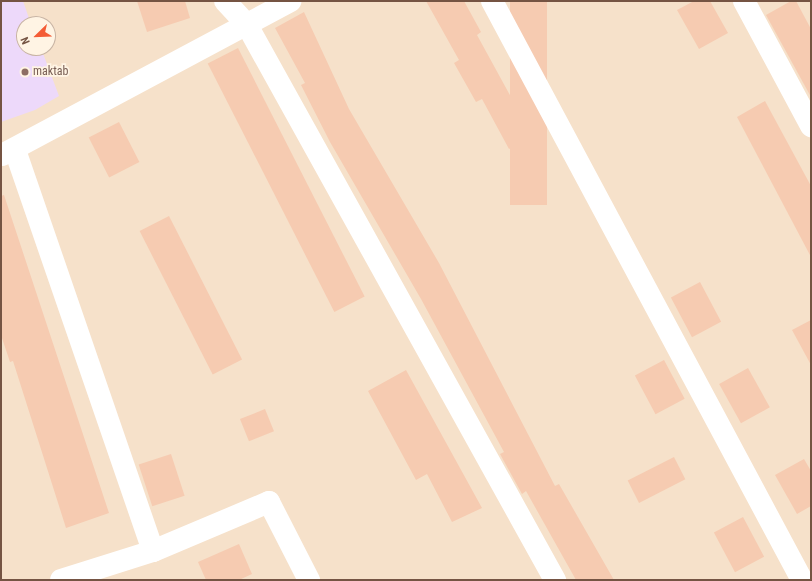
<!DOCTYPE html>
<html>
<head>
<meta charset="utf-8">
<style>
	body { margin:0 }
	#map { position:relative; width:812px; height:581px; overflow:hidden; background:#fef0dc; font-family:"Roboto Condensed",sans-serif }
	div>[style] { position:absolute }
	.residential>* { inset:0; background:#f6e1ca }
	.education>* { inset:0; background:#edd9fa }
	.building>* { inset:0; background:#f6cbb1; transform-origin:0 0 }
	.minor>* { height:22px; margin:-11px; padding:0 11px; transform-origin:11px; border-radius:11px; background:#fff }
	.dots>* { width:11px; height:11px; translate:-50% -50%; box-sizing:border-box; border:2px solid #fff4e4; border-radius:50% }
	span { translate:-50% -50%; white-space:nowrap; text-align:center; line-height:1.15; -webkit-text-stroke:3.5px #fff4e4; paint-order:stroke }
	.education-label { font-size:12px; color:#785e54 }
	.left { translate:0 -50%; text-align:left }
	.frame { position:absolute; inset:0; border:2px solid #755443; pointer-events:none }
	.north { position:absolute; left:16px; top:16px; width:40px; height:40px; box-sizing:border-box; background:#fff4e4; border:1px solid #c8b4a4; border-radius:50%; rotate:247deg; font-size:11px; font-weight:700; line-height:16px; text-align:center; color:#755443 }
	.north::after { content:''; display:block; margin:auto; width:14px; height:18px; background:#f45c35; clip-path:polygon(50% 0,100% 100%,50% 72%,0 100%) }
</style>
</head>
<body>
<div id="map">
	<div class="residential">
		<div style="clip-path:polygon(evenodd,1px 1px,811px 1px,811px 580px,1px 580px,1px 1px,24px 24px,48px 24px,48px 48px,24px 48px,24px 24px)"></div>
	</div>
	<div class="education">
		<div style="clip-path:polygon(1px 1px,23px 1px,31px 24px,24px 24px,24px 48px,41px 48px,59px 96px,35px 110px,1px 122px)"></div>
	</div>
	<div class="building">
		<div style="clip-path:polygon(137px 1px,185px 1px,190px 18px,147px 32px)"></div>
		<div style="clip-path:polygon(426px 1px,464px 1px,481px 32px,477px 35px,511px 97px,517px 94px,538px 133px,509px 149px,482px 99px,476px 102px,454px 63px,459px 60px)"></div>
		<div style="left:510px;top:1px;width:37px;height:204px"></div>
		<div style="clip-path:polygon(694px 1px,710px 1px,728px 33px,699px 49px,677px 10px)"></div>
		<div style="clip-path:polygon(791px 1px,796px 1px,811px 29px,811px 97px,766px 15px)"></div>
		<div style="clip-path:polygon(304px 12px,349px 109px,439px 263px,555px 486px,559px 484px,614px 580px,576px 580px,526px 491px,522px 494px,500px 454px,504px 452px,421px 299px,330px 142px,301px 85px,305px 83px,275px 28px)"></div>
		<div style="left:238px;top:48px;width:279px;height:34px;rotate:63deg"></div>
		<div style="clip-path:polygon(765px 101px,811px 186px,811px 257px,737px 117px)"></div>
		<div style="left:119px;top:122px;width:45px;height:34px;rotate:63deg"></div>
		<div style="clip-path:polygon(4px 195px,109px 513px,66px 528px,13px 361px,10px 362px,1px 335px,1px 196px)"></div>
		<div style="left:169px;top:216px;width:161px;height:33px;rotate:63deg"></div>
		<div style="left:700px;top:282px;width:45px;height:33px;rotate:62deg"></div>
		<div style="clip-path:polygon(811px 320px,811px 365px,792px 330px)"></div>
		<div style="left:664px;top:360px;width:44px;height:33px;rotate:62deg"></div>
		<div style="left:748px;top:368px;width:45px;height:33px;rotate:61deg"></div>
		<div style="clip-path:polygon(406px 370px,482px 508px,452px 522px,427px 474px,416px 480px,368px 391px)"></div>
		<div style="left:265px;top:409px;width:24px;height:27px;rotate:68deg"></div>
		<div style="left:171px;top:454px;width:44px;height:34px;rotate:72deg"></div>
		<div style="left:674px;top:457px;width:25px;height:52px;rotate:63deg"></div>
		<div style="clip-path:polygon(804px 459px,811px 471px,811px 506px,797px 514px,775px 475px)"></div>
		<div style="left:743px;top:517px;width:45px;height:33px;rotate:62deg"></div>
		<div style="clip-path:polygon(239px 544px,252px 574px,239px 580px,206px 580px,198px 562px)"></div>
	</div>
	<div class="minor">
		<div style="left:225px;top:1px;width:33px;rotate:47deg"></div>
		<div style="left:247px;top:25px;width:635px;rotate:60.97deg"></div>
		<div style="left:492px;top:1px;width:657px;rotate:61.84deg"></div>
		<div style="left:744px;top:1px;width:142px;rotate:61.8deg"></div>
		<div style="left:15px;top:150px;width:424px;rotate:71deg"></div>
		<div style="left:2px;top:155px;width:327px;rotate:-28.1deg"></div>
		<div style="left:61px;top:580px;width:96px;rotate:-17.5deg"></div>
		<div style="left:153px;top:551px;width:126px;rotate:-22.9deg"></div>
		<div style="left:269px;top:502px;width:88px;rotate:62.9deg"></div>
	</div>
	<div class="dots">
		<div style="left:25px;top:72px;background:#8d6e63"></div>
	</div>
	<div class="education-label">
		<span class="left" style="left:33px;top:72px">maktab</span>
	</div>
	<div class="frame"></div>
	<div class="north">N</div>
</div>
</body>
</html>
